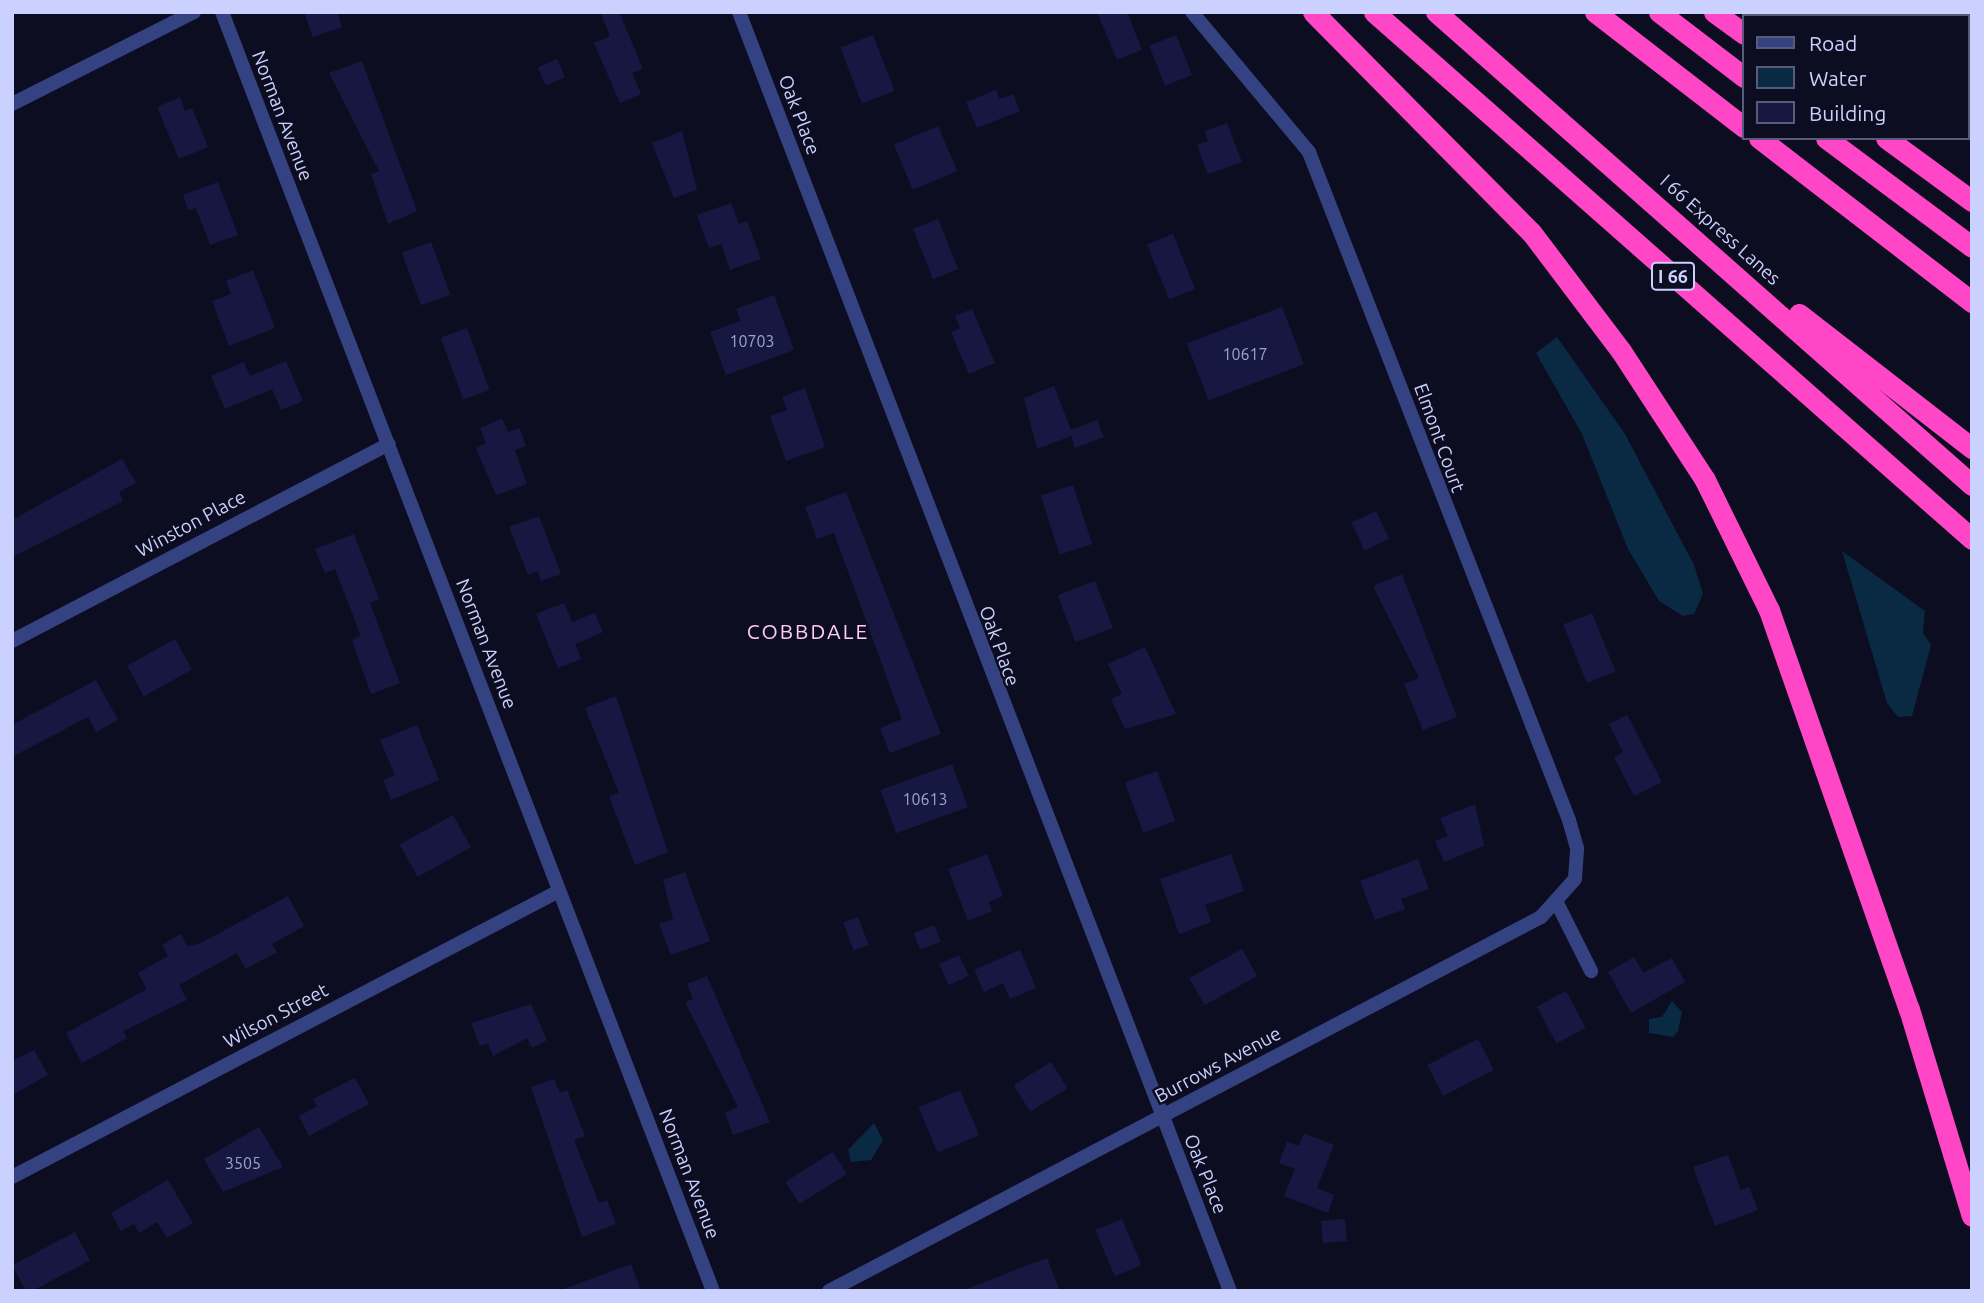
<!DOCTYPE html>
<html>
<head>
<meta charset="utf-8">
<style>
	body { margin:0 }
	#map { position:relative; width:1984px; height:1303px; overflow:hidden; background:#0c0d20; font-family:Ubuntu,sans-serif }
	div>[style] { position:absolute }
	.water>* { inset:0; background:#092a42 }
	.building>* { inset:0; background:#171842; transform-origin:0 0 }
	.street>* { height:14px; margin:-7px; padding:0 7px; transform-origin:7px; border-radius:7px; background:#344282 }
	.highway>* { height:21px; margin:-10.5px; padding:0 10.5px; transform-origin:10.5px; border-radius:10.5px; background:#ff46c7 }
	span { translate:-50% -50%; white-space:nowrap; text-align:center; line-height:1.15; -webkit-text-stroke:5px #0c0d20; paint-order:stroke }
	.number-label { font-size:16px; color:#9ea3d0 }
	.number-label span { -webkit-text-stroke-width:0 }
	.shield-label span { padding:2px 5px; background:#0c0d20; border:2px solid; border-radius:5px; -webkit-text-stroke-width:0 }
	.shield-label { font-size:18px; color:#cbd1ff; font-weight:700 }
	.street-label { font-size:19px; color:#cbd1ff }
	.neighbourhood-label { font-size:21px; color:#ffcdf8; letter-spacing:2px }
	.frame { position:absolute; inset:0; border:14px solid #cbd1ff; pointer-events:none }
	.legend { position:absolute; left:1742px; top:14px; width:228px; height:126px; box-sizing:border-box; background:#0c0d20; border:2px solid #585b79; margin:0; padding:9px 12px; list-style:none; font-size:21px; color:#cbd1ff }
	.legend li { display:flex; align-items:center; gap:14px; height:35px }
	.legend b { width:35px; border:2px solid #585b79 }
</style>
</head>
<body>
<div id="map">
	<div class="water">
		<div style="clip-path:polygon(1557px 337px,1625px 434px,1694px 565px,1703px 594px,1694px 614px,1683px 616px,1659px 601px,1628px 549px,1582px 434px,1536px 353px)"></div>
		<div style="clip-path:polygon(1842px 551px,1925px 611px,1923px 633px,1931px 645px,1912px 716px,1898px 717px,1887px 703px)"></div>
		<div style="clip-path:polygon(1672px 1001px,1682px 1012px,1678px 1031px,1673px 1037px,1649px 1033px,1649px 1019px,1662px 1017px)"></div>
		<div style="clip-path:polygon(874px 1123px,883px 1140px,871px 1160px,851px 1162px,848px 1150px)"></div>
	</div>
	<div class="building">
		<div style="clip-path:polygon(304px 12px,337px 12px,342px 27px,313px 37px)"></div>
		<div style="clip-path:polygon(600px 12px,619px 12px,643px 69px,632px 73px,641px 94px,620px 103px,594px 43px,610px 36px)"></div>
		<div style="clip-path:polygon(1097px 12px,1127px 12px,1142px 50px,1117px 60px)"></div>
		<div style="left:873px;top:35px;width:60px;height:35px;rotate:69deg"></div>
		<div style="left:1176px;top:35px;width:43px;height:29px;rotate:68deg"></div>
		<div style="left:557px;top:59px;width:20px;height:21px;rotate:66deg"></div>
		<div style="clip-path:polygon(362px 61px,417px 211px,388px 224px,371px 174px,379px 171px,329px 73px)"></div>
		<div style="clip-path:polygon(996px 90px,1000px 99px,1013px 94px,1020px 111px,977px 128px,966px 102px)"></div>
		<div style="clip-path:polygon(180px 97px,185px 111px,192px 108px,208px 147px,179px 159px,157px 107px)"></div>
		<div style="clip-path:polygon(1227px 123px,1242px 162px,1208px 174px,1197px 145px,1208px 141px,1205px 131px)"></div>
		<div style="left:938px;top:126px;width:49px;height:48px;rotate:67deg"></div>
		<div style="clip-path:polygon(682px 131px,697px 190px,674px 198px,652px 143px)"></div>
		<div style="clip-path:polygon(218px 182px,238px 235px,210px 245px,196px 208px,188px 210px,183px 195px)"></div>
		<div style="clip-path:polygon(731px 203px,739px 224px,747px 221px,761px 259px,730px 270px,721px 244px,709px 248px,697px 215px)"></div>
		<div style="left:938px;top:219px;width:54px;height:27px;rotate:68deg"></div>
		<div style="left:1173px;top:234px;width:59px;height:28px;rotate:68deg"></div>
		<div style="left:431px;top:242px;width:56px;height:31px;rotate:70deg"></div>
		<div style="clip-path:polygon(253px 270px,275px 328px,229px 346px,212px 301px,231px 294px,226px 281px)"></div>
		<div style="clip-path:polygon(774px 295px,794px 350px,726px 375px,710px 332px,741px 321px,736px 309px)"></div>
		<div style="left:1282px;top:307px;width:61px;height:102px;rotate:69deg"></div>
		<div style="clip-path:polygon(972px 309px,995px 363px,969px 374px,951px 332px,960px 328px,955px 316px)"></div>
		<div style="left:467px;top:328px;width:66px;height:28px;rotate:70deg"></div>
		<div style="clip-path:polygon(286px 361px,303px 401px,281px 410px,272px 389px,225px 409px,211px 376px,244px 362px,250px 376px)"></div>
		<div style="clip-path:polygon(1054px 386px,1071px 430px,1097px 420px,1104px 437px,1075px 448px,1071px 436px,1037px 449px,1024px 398px)"></div>
		<div style="clip-path:polygon(805px 388px,825px 447px,786px 461px,770px 416px,787px 410px,782px 397px)"></div>
		<div style="clip-path:polygon(502px 418px,508px 432px,519px 428px,526px 446px,515px 450px,527px 484px,496px 495px,476px 448px,486px 443px,480px 428px)"></div>
		<div style="clip-path:polygon(122px 459px,136px 483px,119px 492px,123px 501px,12px 557px,12px 520px)"></div>
		<div style="left:1073px;top:485px;width:62px;height:34px;rotate:72deg"></div>
		<div style="clip-path:polygon(846px 492px,941px 734px,890px 753px,880px 728px,902px 719px,834px 533px,817px 539px,805px 507px)"></div>
		<div style="left:1376px;top:511px;width:31px;height:27px;rotate:65deg"></div>
		<div style="clip-path:polygon(539px 516px,561px 574px,541px 581px,538px 571px,528px 575px,509px 527px)"></div>
		<div style="clip-path:polygon(354px 534px,379px 599px,370px 603px,400px 683px,371px 694px,352px 640px,361px 636px,335px 569px,325px 573px,315px 549px)"></div>
		<div style="clip-path:polygon(1402px 574px,1457px 717px,1423px 730px,1404px 684px,1419px 678px,1373px 586px)"></div>
		<div style="left:1095px;top:581px;width:50px;height:40px;rotate:69deg"></div>
		<div style="clip-path:polygon(564px 603px,572px 622px,595px 613px,603px 632px,575px 644px,581px 659px,558px 668px,536px 614px)"></div>
		<div style="left:1592px;top:613px;width:63px;height:31px;rotate:68deg"></div>
		<div style="left:175px;top:639px;width:35px;height:55px;rotate:61deg"></div>
		<div style="clip-path:polygon(1145px 647px,1176px 714px,1125px 729px,1111px 699px,1122px 694px,1108px 664px)"></div>
		<div style="clip-path:polygon(96px 680px,118px 720px,96px 732px,88px 717px,12px 757px,12px 725px)"></div>
		<div style="clip-path:polygon(616px 696px,668px 852px,635px 865px,609px 796px,619px 793px,585px 708px)"></div>
		<div style="clip-path:polygon(1627px 715px,1662px 782px,1634px 796px,1614px 757px,1623px 752px,1609px 724px)"></div>
		<div style="clip-path:polygon(417px 725px,439px 780px,391px 800px,383px 780px,395px 775px,380px 740px)"></div>
		<div style="left:952px;top:764px;width:46px;height:76px;rotate:70deg"></div>
		<div style="left:1157px;top:771px;width:53px;height:34px;rotate:70deg"></div>
		<div style="clip-path:polygon(1475px 804px,1484px 846px,1444px 862px,1435px 841px,1448px 836px,1440px 818px)"></div>
		<div style="left:453px;top:815px;width:37px;height:61px;rotate:61deg"></div>
		<div style="clip-path:polygon(987px 854px,1003px 896px,989px 902px,992px 911px,968px 921px,948px 869px)"></div>
		<div style="clip-path:polygon(1231px 854px,1244px 891px,1205px 905px,1211px 922px,1179px 934px,1160px 879px)"></div>
		<div style="clip-path:polygon(1418px 859px,1429px 889px,1401px 899px,1405px 909px,1375px 920px,1360px 881px)"></div>
		<div style="clip-path:polygon(685px 872px,710px 941px,671px 955px,659px 924px,673px 919px,663px 880px)"></div>
		<div style="clip-path:polygon(288px 896px,304px 926px,272px 944px,277px 952px,246px 969px,237px 953px,179px 985px,187px 1000px,123px 1031px,127px 1038px,82px 1063px,66px 1033px,147px 989px,138px 973px,168px 956px,162px 945px,181px 934px,187px 946px,199px 944px)"></div>
		<div style="left:858px;top:917px;width:30px;height:16px;rotate:69deg"></div>
		<div style="left:934px;top:925px;width:18px;height:22px;rotate:68deg"></div>
		<div style="left:1242px;top:949px;width:31px;height:60px;rotate:61deg"></div>
		<div style="clip-path:polygon(1020px 950px,1036px 988px,1010px 999px,1003px 983px,984px 992px,974px 970px)"></div>
		<div style="left:959px;top:955px;width:23px;height:22px;rotate:65deg"></div>
		<div style="clip-path:polygon(1634px 957px,1643px 973px,1672px 958px,1685px 982px,1631px 1013px,1608px 972px)"></div>
		<div style="clip-path:polygon(707px 976px,770px 1122px,733px 1135px,725px 1113px,738px 1107px,685px 1002px,693px 999px,687px 984px)"></div>
		<div style="left:1566px;top:991px;width:42px;height:33px;rotate:62deg"></div>
		<div style="clip-path:polygon(531px 1004px,547px 1040px,532px 1048px,527px 1038px,493px 1056px,488px 1043px,480px 1046px,471px 1023px)"></div>
		<div style="left:1478px;top:1039px;width:35px;height:57px;rotate:63deg"></div>
		<div style="clip-path:polygon(34px 1050px,48px 1075px,12px 1095px,12px 1061px)"></div>
		<div style="left:1051px;top:1062px;width:31px;height:44px;rotate:58deg"></div>
		<div style="clip-path:polygon(355px 1078px,369px 1104px,309px 1136px,299px 1116px,317px 1106px,313px 1099px)"></div>
		<div style="clip-path:polygon(554px 1079px,560px 1093px,567px 1090px,585px 1136px,574px 1140px,599px 1203px,607px 1200px,616px 1224px,582px 1237px,531px 1087px)"></div>
		<div style="left:960px;top:1090px;width:49px;height:45px;rotate:67deg"></div>
		<div style="clip-path:polygon(259px 1127px,283px 1167px,223px 1192px,204px 1159px)"></div>
		<div style="clip-path:polygon(1304px 1133px,1334px 1145px,1317px 1188px,1334px 1195px,1328px 1213px,1284px 1196px,1295px 1169px,1279px 1163px,1287px 1142px,1299px 1146px)"></div>
		<div style="left:833px;top:1152px;width:26px;height:56px;rotate:58deg"></div>
		<div style="clip-path:polygon(1728px 1155px,1741px 1190px,1749px 1187px,1758px 1210px,1715px 1226px,1693px 1167px)"></div>
		<div style="clip-path:polygon(168px 1180px,193px 1223px,167px 1238px,157px 1222px,139px 1233px,134px 1224px,121px 1231px,111px 1213px)"></div>
		<div style="left:1122px;top:1219px;width:50px;height:29px;rotate:67deg"></div>
		<div style="left:1345px;top:1219px;width:22px;height:24px;rotate:85deg"></div>
		<div style="left:75px;top:1232px;width:32px;height:71px;rotate:62deg"></div>
		<div style="clip-path:polygon(1047px 1258px,1060px 1291px,967px 1291px,966px 1289px)"></div>
		<div style="clip-path:polygon(631px 1264px,641px 1291px,564px 1291px,564px 1289px)"></div>
	</div>
	<div class="street">
		<div style="left:222px;top:12px;width:1370px;rotate:69deg"></div>
		<div style="left:739px;top:12px;width:1370px;rotate:69deg"></div>
		<div style="left:1794px;top:12px;width:6px;rotate:45deg"></div>
		<div style="left:1968px;top:83px;width:4px;rotate:14deg"></div>
		<div style="left:12px;top:104px;width:204px;rotate:-26.8deg"></div>
		<div style="left:12px;top:641px;width:425px;rotate:-27.6deg"></div>
		<div style="left:1558px;top:905px;width:74px;rotate:63.4deg"></div>
		<div style="left:12px;top:1177px;width:617px;rotate:-27.6deg"></div>
		<div style="left:829px;top:1291px;width:804px;rotate:-27.71deg"></div>
		<div style="left:1541px;top:917px;width:51px;rotate:-48.2deg"></div>
		<div style="left:1575px;top:879px;width:31px;rotate:-86deg"></div>
		<div style="left:1577px;top:848px;width:29px;rotate:-106deg"></div>
		<div style="left:1569px;top:820px;width:717px;rotate:-111.27deg"></div>
		<div style="left:1309px;top:152px;width:182px;rotate:-129.9deg"></div>
	</div>
	<div class="highway">
		<div style="left:1313px;top:12px;width:310px;rotate:45.3deg"></div>
		<div style="left:1531px;top:232px;width:149px;rotate:52.9deg"></div>
		<div style="left:1621px;top:351px;width:154px;rotate:56.9deg"></div>
		<div style="left:1705px;top:480px;width:145px;rotate:63.8deg"></div>
		<div style="left:1769px;top:610px;width:423px;rotate:70.7deg"></div>
		<div style="left:1909px;top:1009px;width:216px;rotate:73.1deg"></div>
		<div style="left:1374px;top:12px;width:797px;rotate:41.39deg"></div>
		<div style="left:1436px;top:12px;width:715px;rotate:41.43deg"></div>
		<div style="left:1595px;top:12px;width:188px;rotate:37.7deg"></div>
		<div style="left:1659px;top:12px;width:107px;rotate:37.4deg"></div>
		<div style="left:1714px;top:12px;width:37px;rotate:36deg"></div>
		<div style="left:1759px;top:138px;width:269px;rotate:37.6deg"></div>
		<div style="left:1826px;top:138px;width:182px;rotate:36.7deg"></div>
		<div style="left:1886px;top:138px;width:107px;rotate:36.2deg"></div>
		<div style="left:1799px;top:314px;width:219px;rotate:37.8deg"></div>
	</div>
	<div class="number-label">
		<span style="left:752px;top:341px">10703</span>
		<span style="left:1245px;top:354px">10617</span>
		<span style="left:925px;top:799px">10613</span>
		<span style="left:243px;top:1163px">3505</span>
	</div>
	<div class="shield-label">
		<span style="left:1673px;top:276px">I 66</span>
	</div>
	<div class="street-label">
		<span style="left:799px;top:115px;rotate:69deg">Oak Place</span>
		<span style="left:282px;top:116px;rotate:69deg">Norman Avenue</span>
		<span style="left:1720px;top:230px;rotate:42deg">I 66 Express Lanes</span>
		<span style="left:1439px;top:438px;rotate:70deg">Elmont Court</span>
		<span style="left:191px;top:524px;rotate:-28deg">Winston Place</span>
		<span style="left:486px;top:644px;rotate:69deg">Norman Avenue</span>
		<span style="left:999px;top:646px;rotate:70deg">Oak Place</span>
		<span style="left:276px;top:1016px;rotate:-28deg">Wilson Street</span>
		<span style="left:1218px;top:1065px;rotate:-28deg">Burrows Avenue</span>
		<span style="left:689px;top:1174px;rotate:69deg">Norman Avenue</span>
		<span style="left:1205px;top:1174px;rotate:68deg">Oak Place</span>
	</div>
	<div class="neighbourhood-label">
		<span style="left:808px;top:631px">COBBDALE</span>
	</div>
	<div class="frame"></div>
	<ul class="legend">
	<li><b style="height:9px;background:#344282"></b>Road</li>
	<li><b style="height:19px;background:#092a42"></b>Water</li>
	<li><b style="height:19px;background:#171842"></b>Building</li>
	</ul>
</div>
</body>
</html>
